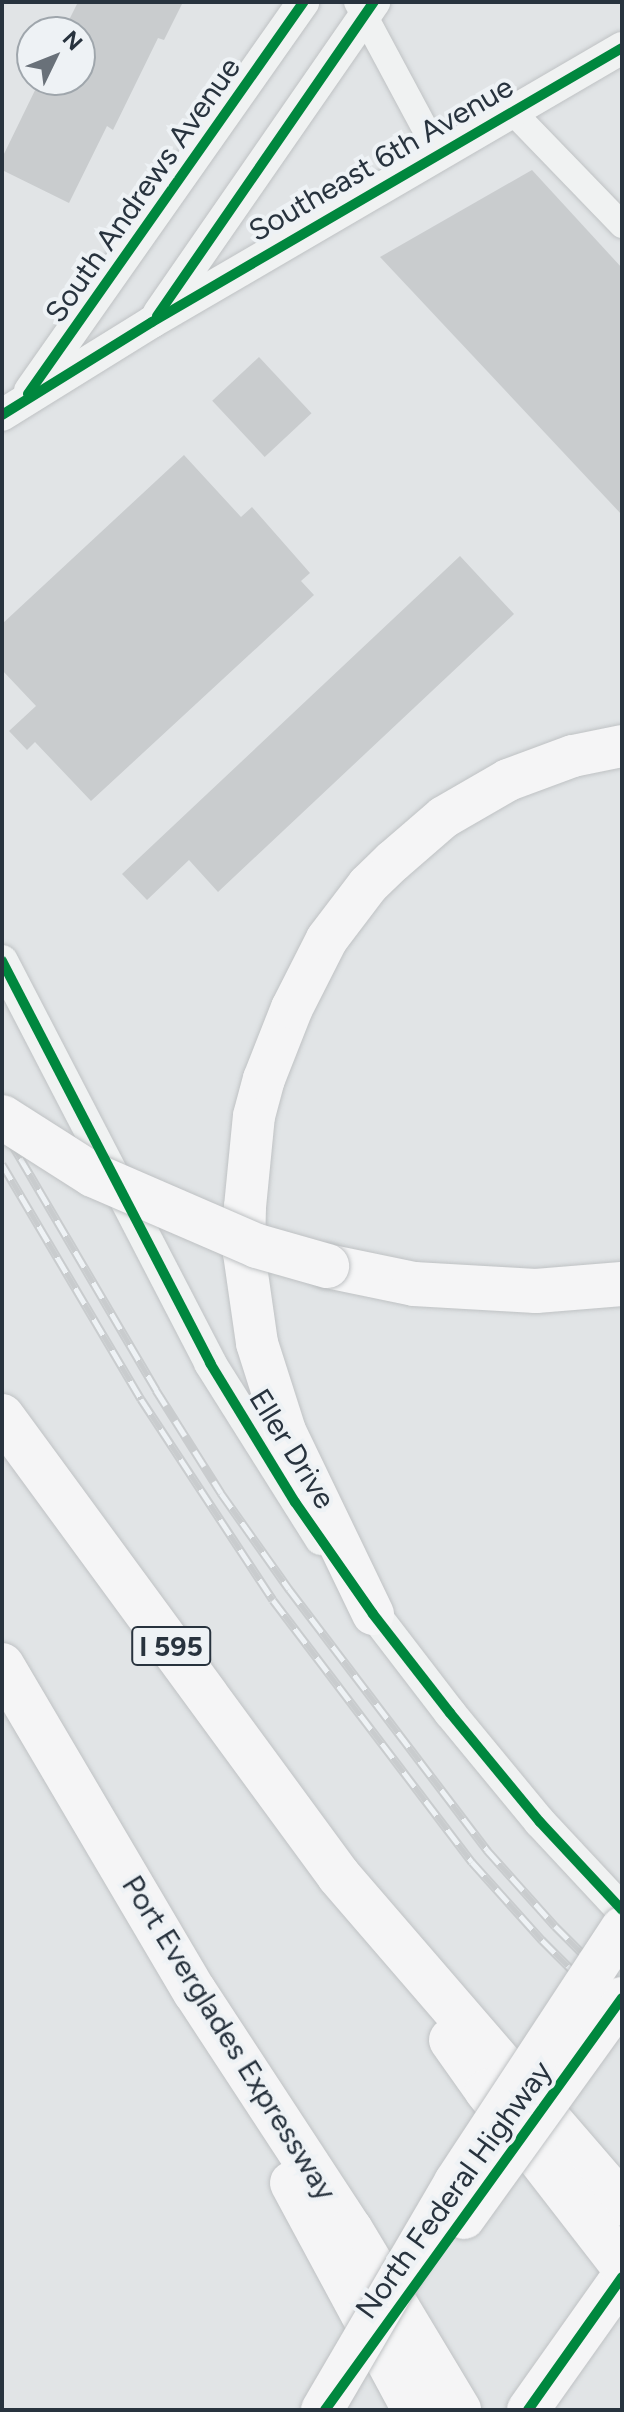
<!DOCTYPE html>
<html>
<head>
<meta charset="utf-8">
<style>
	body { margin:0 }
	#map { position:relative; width:624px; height:2412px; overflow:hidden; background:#e1e4e6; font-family:Figtree,sans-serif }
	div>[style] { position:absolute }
	.building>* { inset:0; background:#c9ccce; transform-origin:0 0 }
	.roads { filter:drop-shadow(0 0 2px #bfc2c4) drop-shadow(0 0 2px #bfc2c4) }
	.minor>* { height:26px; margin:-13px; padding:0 13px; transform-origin:13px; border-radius:13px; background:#f0f2f2 }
	.tertiary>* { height:32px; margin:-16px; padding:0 16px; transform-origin:16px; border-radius:16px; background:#f0f2f2 }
	.primary>* { height:42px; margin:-21px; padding:0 21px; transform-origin:21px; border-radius:21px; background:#f5f5f6 }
	.motorway>* { height:44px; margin:-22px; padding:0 22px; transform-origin:22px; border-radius:22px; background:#f5f5f6 }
	.rail>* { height:9px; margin-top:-4.5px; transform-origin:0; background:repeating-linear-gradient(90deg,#eef2f5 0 18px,#c9ccce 0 36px); box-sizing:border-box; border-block:2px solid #c9ccce }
	.bridges { filter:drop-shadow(0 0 2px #bec1c3) drop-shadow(0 0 2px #bec1c3) }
	.primary-bridge>* { height:42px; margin:-21px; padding:0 21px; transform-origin:21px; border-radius:21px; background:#f5f5f6 }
	.motorway-bridge>* { height:44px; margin:-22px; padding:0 22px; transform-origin:22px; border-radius:22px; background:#f5f5f6 }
	.cycleway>* { height:10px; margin:-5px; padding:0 5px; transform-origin:5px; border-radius:5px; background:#00873e }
	span { translate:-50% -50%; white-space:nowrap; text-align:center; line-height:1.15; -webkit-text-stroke:8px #eef2f5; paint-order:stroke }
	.shield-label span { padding:2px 6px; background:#eef2f5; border:2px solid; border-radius:6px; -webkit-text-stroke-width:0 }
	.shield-label { font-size:28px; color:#28333e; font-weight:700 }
	.street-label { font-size:30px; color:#28333e }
	.frame { position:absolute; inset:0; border:4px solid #28333e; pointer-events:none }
	.north { position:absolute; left:16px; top:16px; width:80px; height:80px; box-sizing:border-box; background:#eef2f5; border:2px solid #9fa6ac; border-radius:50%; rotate:47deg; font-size:22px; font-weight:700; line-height:32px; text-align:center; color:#28333e }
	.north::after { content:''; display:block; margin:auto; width:28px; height:36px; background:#697179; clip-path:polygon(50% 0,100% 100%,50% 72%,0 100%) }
</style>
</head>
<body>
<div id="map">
	<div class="building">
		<div style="clip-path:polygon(78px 2px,183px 2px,164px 40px,158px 38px,113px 130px,107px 126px,69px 203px,2px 170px,2px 158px,40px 80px,80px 80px,80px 32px,63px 32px)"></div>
		<div style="clip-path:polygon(532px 170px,622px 268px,622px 515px,380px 257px)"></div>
		<div style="left:259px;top:357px;width:77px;height:64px;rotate:47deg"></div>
		<div style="clip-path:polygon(184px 455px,241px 517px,252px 507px,310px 573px,301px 581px,314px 595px,91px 801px,35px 742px,27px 750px,9px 731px,36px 706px,2px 670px,2px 624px)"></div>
		<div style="clip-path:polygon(460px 556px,514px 614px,218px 892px,189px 860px,147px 900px,122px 874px)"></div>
	</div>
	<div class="roads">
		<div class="minor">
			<div style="left:357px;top:2px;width:171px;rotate:61.8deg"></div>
			<div style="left:511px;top:110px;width:160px;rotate:46deg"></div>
		</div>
		<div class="tertiary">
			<div style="left:159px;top:313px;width:378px;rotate:-55.3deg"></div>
			<div style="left:30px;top:391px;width:475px;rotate:-54.9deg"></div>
			<div style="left:2px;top:415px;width:176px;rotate:-31.8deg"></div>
			<div style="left:152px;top:322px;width:544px;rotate:-30.24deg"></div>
			<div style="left:2px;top:961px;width:453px;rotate:62.6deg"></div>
			<div style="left:210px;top:1363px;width:208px;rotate:57.8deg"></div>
			<div style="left:361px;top:1597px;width:146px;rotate:52.5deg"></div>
			<div style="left:450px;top:1713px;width:141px;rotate:50.5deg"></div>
			<div style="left:540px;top:1822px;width:120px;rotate:47deg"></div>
		</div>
		<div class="primary">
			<div style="left:373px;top:1614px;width:203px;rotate:-115.7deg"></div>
			<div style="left:285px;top:1431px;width:92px;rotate:-107.7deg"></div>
			<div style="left:257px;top:1343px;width:91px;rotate:-98.2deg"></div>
			<div style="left:244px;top:1253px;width:46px;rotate:-88.8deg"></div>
			<div style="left:245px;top:1207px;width:91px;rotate:-84.4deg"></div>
			<div style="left:254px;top:1116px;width:38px;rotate:-75deg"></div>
			<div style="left:264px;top:1079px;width:76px;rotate:-68.5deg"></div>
			<div style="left:292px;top:1008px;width:77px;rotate:-63.1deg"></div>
			<div style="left:327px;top:939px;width:68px;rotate:-52.8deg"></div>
			<div style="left:368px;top:885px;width:35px;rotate:-44deg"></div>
			<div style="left:393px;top:861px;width:67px;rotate:-40.8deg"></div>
			<div style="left:444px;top:817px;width:74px;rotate:-30deg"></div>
			<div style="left:508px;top:780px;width:69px;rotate:-20.3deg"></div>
			<div style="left:573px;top:756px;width:50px;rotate:-11.5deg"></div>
			<div style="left:528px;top:2410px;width:163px;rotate:-54.7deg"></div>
		</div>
		<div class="motorway">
			<div style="left:327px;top:1266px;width:89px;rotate:11.7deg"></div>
			<div style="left:414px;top:1284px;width:122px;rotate:3.3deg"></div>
			<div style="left:536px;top:1291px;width:86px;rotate:-4.7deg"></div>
			<div style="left:2px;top:1416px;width:570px;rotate:53.77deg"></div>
			<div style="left:339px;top:1876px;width:433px;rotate:49.2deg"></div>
			<div style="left:2px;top:1665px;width:380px;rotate:59.5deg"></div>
			<div style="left:195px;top:1992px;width:285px;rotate:56.8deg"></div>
			<div style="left:351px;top:2230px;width:210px;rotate:59deg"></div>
			<div style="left:451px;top:2040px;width:62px;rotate:54.8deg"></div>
			<div style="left:487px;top:2091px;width:220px;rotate:52.2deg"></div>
			<div style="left:292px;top:2183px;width:258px;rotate:61.7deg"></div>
		</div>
	</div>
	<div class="rail">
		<div style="left:2px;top:1127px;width:305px;rotate:59.6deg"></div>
		<div style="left:156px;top:1390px;width:122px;rotate:57.7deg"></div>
		<div style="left:221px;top:1493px;width:118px;rotate:54.7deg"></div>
		<div style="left:289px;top:1589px;width:328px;rotate:52.8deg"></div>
		<div style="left:487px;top:1850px;width:102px;rotate:48.2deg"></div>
		<div style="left:555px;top:1926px;width:95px;rotate:45deg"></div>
		<div style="left:2px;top:1164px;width:273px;rotate:59.4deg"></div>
		<div style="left:141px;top:1399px;width:240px;rotate:56.7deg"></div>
		<div style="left:273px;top:1600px;width:329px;rotate:52.8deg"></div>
		<div style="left:472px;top:1862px;width:105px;rotate:48.1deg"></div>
		<div style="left:542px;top:1940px;width:113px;rotate:45deg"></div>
	</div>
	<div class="bridges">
		<div class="primary-bridge">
			<div style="left:464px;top:2218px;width:271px;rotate:-54.3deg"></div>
			<div style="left:322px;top:2410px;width:264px;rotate:-59.7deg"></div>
			<div style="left:455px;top:2182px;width:304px;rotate:-56.7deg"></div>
		</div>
		<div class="motorway-bridge">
			<div style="left:2px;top:1117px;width:108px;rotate:32.5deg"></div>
			<div style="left:93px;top:1175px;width:179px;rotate:23.4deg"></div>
			<div style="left:257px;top:1246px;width:73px;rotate:15.9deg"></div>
		</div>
	</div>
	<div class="cycleway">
		<div style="left:157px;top:316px;width:382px;rotate:-55.4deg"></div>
		<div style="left:28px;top:394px;width:479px;rotate:-54.9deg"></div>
		<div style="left:2px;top:415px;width:176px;rotate:-31.8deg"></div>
		<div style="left:152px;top:322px;width:544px;rotate:-30.24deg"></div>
		<div style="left:2px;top:961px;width:453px;rotate:62.6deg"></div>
		<div style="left:210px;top:1363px;width:163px;rotate:58.6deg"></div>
		<div style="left:295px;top:1502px;width:136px;rotate:55.1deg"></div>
		<div style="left:373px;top:1614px;width:125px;rotate:52.1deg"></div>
		<div style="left:450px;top:1713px;width:141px;rotate:50.5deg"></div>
		<div style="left:540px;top:1822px;width:120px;rotate:47deg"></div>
		<div style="left:325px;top:2410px;width:508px;rotate:-54.21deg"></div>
		<div style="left:528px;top:2410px;width:163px;rotate:-54.7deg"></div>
	</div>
	<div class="shield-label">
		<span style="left:171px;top:1646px">I 595</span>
	</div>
	<div class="street-label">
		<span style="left:381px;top:159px;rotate:-30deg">Southeast 6th Avenue</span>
		<span style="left:143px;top:190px;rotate:-55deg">South Andrews Avenue</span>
		<span style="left:292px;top:1449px;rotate:58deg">Eller Drive</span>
		<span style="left:229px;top:2038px;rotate:58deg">Port Everglades Expressway</span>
		<span style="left:454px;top:2190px;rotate:-54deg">North Federal Highway</span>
	</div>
	<div class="frame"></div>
	<div class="north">N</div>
</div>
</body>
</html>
